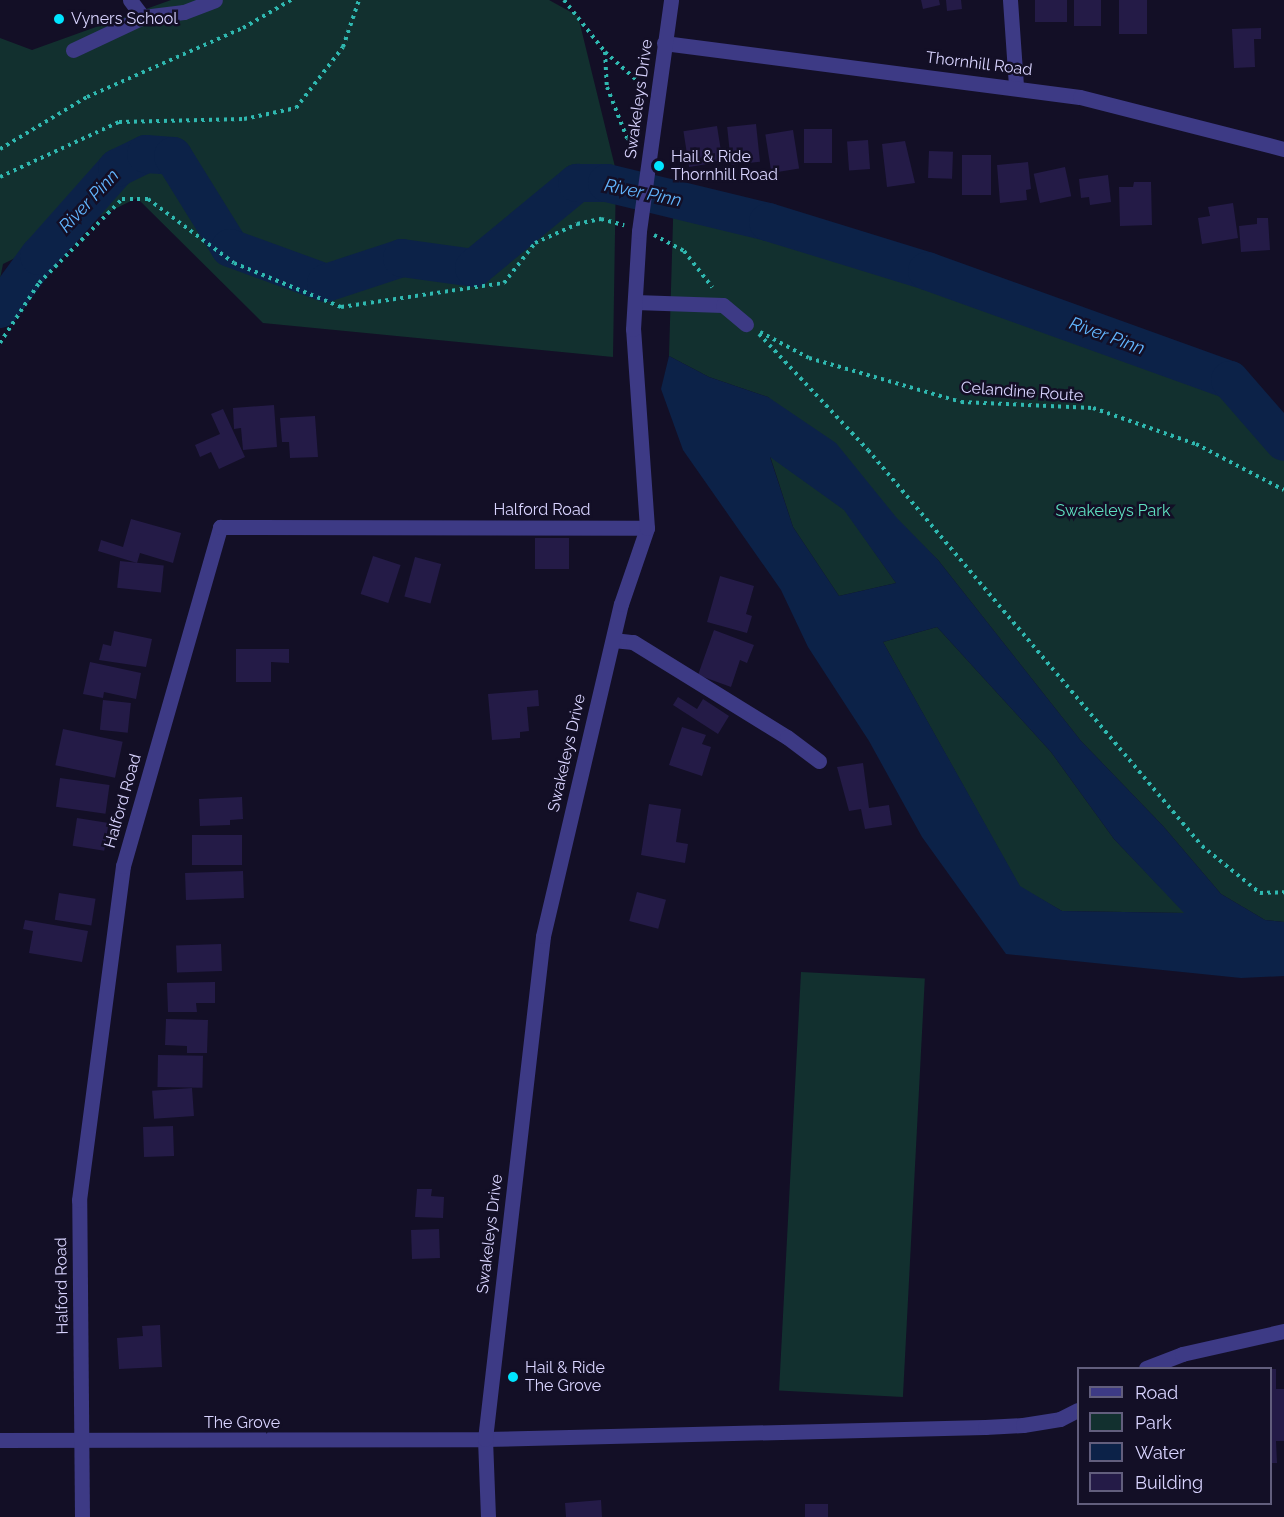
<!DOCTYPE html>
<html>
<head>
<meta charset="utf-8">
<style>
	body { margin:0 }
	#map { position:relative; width:1284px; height:1517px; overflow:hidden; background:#130f26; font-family:Raleway,sans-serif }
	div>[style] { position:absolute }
	.green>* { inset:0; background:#12302f; transform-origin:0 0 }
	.water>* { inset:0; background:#0c2248 }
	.river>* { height:38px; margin:-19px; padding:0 19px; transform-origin:19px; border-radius:19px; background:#0c2248 }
	.building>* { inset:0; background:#241b47; transform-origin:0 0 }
	.path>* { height:4px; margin-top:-2px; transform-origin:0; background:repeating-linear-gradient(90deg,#2fb8b0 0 3px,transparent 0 7.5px) }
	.minor>* { height:15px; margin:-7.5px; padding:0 7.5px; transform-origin:7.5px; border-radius:7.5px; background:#3d3a85 }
	.dots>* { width:16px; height:16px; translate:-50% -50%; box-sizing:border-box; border:3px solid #130f26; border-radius:50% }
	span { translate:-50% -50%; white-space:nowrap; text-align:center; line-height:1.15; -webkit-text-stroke:5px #130f26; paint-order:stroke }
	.poi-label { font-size:16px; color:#d9d4ff }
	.left { translate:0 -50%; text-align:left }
	.street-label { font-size:16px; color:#d9d4ff }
	.park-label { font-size:16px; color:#5fe0c0 }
	.water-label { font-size:18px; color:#62b6ff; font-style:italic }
	.legend { position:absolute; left:1077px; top:1367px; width:195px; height:138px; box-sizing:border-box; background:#130f26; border:2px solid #625e7d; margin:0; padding:8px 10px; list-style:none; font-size:18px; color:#d9d4ff }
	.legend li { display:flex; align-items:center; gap:12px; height:30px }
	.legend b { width:30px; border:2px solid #625e7d }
</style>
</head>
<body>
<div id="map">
	<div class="green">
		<div style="clip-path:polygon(171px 0,549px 0,578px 16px,616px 171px,613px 357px,263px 323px,137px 198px,3px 264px,0 279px,0 38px,32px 50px)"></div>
		<div style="clip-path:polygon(674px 188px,1054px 301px,1194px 356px,1284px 435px,1284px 922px,1265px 920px,1221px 894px,1163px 826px,1081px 741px,938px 560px,768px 397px,709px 377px,669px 356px)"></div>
		<div style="clip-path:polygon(770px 456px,845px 510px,896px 583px,839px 596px,793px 527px)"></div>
		<div style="clip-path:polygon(937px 627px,1051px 752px,1114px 839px,1185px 913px,1062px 911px,1020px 887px,883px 642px)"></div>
		<div style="left:801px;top:972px;width:124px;height:419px;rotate:3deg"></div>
	</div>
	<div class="water">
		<div style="clip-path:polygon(evenodd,669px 356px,709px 377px,768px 397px,836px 443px,896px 517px,938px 560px,1081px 741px,1163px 826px,1221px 894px,1265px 920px,1284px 922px,1284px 976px,1241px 978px,1006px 954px,922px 837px,869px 741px,808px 647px,781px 590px,683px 450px,661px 389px,669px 356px,770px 457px,844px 510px,896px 583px,839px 596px,793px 527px,770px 457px,669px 356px,937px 627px,1051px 752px,1114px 839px,1184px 913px,1062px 911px,1020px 886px,883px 642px,937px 627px)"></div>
	</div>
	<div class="river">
		<div style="left:0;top:309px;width:66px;rotate:-53.7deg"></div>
		<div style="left:39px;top:256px;width:118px;rotate:-48.4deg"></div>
		<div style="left:117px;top:168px;width:32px;rotate:-26deg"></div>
		<div style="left:146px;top:154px;width:27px;rotate:4deg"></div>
		<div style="left:173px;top:156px;width:108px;rotate:58.2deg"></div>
		<div style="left:230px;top:248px;width:102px;rotate:20deg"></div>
		<div style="left:326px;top:283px;width:80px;rotate:-18.2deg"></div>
		<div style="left:402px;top:258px;width:73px;rotate:7.9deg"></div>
		<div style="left:474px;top:268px;width:134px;rotate:-39.5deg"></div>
		<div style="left:577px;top:183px;width:30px"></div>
		<div style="left:607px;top:183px;width:166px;rotate:13.6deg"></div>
		<div style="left:768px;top:222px;width:166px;rotate:17.1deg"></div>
		<div style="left:927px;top:271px;width:322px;rotate:19.8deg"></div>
		<div style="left:1230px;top:380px;width:82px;rotate:48.9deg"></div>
	</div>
	<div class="building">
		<div style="clip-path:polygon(921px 0,939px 0,940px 5px,923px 9px)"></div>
		<div style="clip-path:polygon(946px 0,961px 0,962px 9px,947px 11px)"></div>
		<div style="left:1035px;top:0;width:32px;height:22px"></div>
		<div style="left:1074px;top:0;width:27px;height:26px"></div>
		<div style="left:1119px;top:0;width:28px;height:34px"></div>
		<div style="clip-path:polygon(1261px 28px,1261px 39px,1254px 39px,1255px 67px,1234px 68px,1232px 29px)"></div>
		<div style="left:756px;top:124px;width:38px;height:29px;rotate:84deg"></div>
		<div style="left:717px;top:126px;width:36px;height:34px;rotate:81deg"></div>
		<div style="left:832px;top:129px;width:34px;height:28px;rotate:90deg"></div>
		<div style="left:793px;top:130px;width:39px;height:28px;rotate:81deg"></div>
		<div style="left:868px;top:140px;width:29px;height:21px;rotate:86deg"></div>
		<div style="clip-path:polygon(905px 141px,915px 183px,887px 187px,882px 144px)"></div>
		<div style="left:929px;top:151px;width:24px;height:27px;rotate:2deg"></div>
		<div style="left:962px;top:155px;width:29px;height:40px"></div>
		<div style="clip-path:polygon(1028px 162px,1031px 189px,1026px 190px,1027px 200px,1000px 203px,997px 165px)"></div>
		<div style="left:1065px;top:167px;width:30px;height:32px;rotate:78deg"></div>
		<div style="clip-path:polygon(1108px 175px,1111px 202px,1090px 205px,1089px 197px,1081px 198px,1079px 179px)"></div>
		<div style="clip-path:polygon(1134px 182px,1151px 182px,1152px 225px,1120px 226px,1119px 187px,1133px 187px)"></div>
		<div style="clip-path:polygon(1233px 203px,1238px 238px,1202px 244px,1198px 218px,1210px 216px,1208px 207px)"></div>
		<div style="clip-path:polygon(1257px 218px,1268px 218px,1270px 250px,1241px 252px,1239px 226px,1257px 224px)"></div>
		<div style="clip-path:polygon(274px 405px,277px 447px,243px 450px,241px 428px,234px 429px,233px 408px)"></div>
		<div style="clip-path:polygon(223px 409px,245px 457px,219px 469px,211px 452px,200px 457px,195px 445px,220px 434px,211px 414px)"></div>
		<div style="clip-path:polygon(315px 416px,318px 457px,290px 458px,289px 442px,282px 442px,280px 418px)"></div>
		<div style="clip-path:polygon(131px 519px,181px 533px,173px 563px,140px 553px,137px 563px,98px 551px,101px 540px,123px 547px)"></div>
		<div style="left:535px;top:538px;width:34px;height:31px"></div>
		<div style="left:373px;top:556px;width:29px;height:40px;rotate:18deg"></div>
		<div style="left:415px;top:557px;width:27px;height:41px;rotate:15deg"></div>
		<div style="left:120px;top:561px;width:44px;height:27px;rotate:6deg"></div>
		<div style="clip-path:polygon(720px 576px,754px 586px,746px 614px,752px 616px,747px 633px,707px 622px)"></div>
		<div style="clip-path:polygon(714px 630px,754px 645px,747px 663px,740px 660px,731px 687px,698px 675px)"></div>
		<div style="clip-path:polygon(114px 631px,152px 639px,146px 667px,99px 660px,103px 644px,111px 646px)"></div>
		<div style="clip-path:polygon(236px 649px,289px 649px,289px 663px,271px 662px,271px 682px,236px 682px)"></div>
		<div style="clip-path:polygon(90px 662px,141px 673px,136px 699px,104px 692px,103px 698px,83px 694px)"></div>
		<div style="clip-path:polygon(538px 690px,539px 706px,527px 707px,529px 731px,520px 732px,520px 738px,492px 740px,488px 694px)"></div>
		<div style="clip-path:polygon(678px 697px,697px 709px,703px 699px,729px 716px,718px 734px,673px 705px)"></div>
		<div style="left:103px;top:700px;width:28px;height:30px;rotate:6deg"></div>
		<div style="clip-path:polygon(682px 727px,706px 735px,702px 744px,711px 747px,702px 776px,669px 765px)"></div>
		<div style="left:63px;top:729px;width:61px;height:37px;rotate:12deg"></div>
		<div style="clip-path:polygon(863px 763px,869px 808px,889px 805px,892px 825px,865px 829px,861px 809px,849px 811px,837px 767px)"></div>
		<div style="left:60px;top:778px;width:50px;height:29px;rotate:8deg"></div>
		<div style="clip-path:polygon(242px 797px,243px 819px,230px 820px,230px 825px,200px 826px,199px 799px)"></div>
		<div style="clip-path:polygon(649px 804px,681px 809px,676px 842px,688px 844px,685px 863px,641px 855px)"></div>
		<div style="left:77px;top:818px;width:32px;height:28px;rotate:9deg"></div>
		<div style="left:242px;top:835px;width:30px;height:50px;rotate:90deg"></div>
		<div style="left:243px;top:871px;width:27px;height:58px;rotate:88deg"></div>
		<div style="left:637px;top:892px;width:30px;height:30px;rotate:15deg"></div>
		<div style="left:59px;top:893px;width:37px;height:27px;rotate:9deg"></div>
		<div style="clip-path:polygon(25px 920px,88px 931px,82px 962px,29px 953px,33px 931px,23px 929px)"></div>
		<div style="left:221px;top:944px;width:27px;height:45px;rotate:88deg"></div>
		<div style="clip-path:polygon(215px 982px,215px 1003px,196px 1003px,197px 1012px,168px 1012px,167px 983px)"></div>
		<div style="clip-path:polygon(166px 1019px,208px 1020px,207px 1053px,187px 1053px,187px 1046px,165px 1045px)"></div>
		<div style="left:158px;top:1055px;width:45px;height:32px;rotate:1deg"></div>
		<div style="left:192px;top:1088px;width:28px;height:40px;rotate:86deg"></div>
		<div style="left:173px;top:1126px;width:30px;height:30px;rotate:88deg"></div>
		<div style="clip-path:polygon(417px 1189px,432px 1189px,431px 1196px,444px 1197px,443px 1218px,415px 1217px)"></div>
		<div style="left:439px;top:1229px;width:29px;height:28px;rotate:88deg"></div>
		<div style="clip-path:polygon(160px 1325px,162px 1367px,119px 1369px,117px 1338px,143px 1336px,142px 1326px)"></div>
		<div style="clip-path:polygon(1270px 1369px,1276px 1369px,1276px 1389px,1284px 1389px,1284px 1441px,1276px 1441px,1277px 1463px,1270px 1463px)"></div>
		<div style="clip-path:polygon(601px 1500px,602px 1517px,566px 1517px,565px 1503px)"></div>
		<div style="left:828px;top:1504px;width:13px;height:23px;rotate:90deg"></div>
	</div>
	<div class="path">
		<div style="left:564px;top:0;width:66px;rotate:51.7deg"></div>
		<div style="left:605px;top:52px;width:35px;rotate:87deg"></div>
		<div style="left:607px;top:87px;width:55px;rotate:68.6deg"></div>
		<div style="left:627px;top:138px;width:8px;rotate:30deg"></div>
		<div style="left:605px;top:52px;width:47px;rotate:41.5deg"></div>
		<div style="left:0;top:149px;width:101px;rotate:-30.9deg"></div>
		<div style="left:87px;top:97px;width:171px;rotate:-23.9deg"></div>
		<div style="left:243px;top:28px;width:56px;rotate:-30.3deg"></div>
		<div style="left:0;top:177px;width:131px;rotate:-24.8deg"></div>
		<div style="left:119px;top:122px;width:125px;rotate:-1.4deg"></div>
		<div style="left:244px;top:119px;width:53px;rotate:-11.9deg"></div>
		<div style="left:296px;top:108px;width:77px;rotate:-52.4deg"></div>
		<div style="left:343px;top:47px;width:50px;rotate:-71.2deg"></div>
		<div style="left:654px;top:235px;width:34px;rotate:28deg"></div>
		<div style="left:684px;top:251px;width:46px;rotate:52.1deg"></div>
		<div style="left:760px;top:332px;width:55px;rotate:28deg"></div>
		<div style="left:809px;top:358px;width:158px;rotate:16.1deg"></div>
		<div style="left:961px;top:402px;width:132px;rotate:2.6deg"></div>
		<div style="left:1093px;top:408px;width:109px;rotate:19.3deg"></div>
		<div style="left:1196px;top:444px;width:99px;rotate:27.6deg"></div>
		<div style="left:759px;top:334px;width:159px;rotate:46.8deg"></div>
		<div style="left:868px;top:450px;width:518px;rotate:49.85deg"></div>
		<div style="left:1202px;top:846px;width:75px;rotate:39deg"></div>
		<div style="left:1260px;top:893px;width:24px;rotate:-2deg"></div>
		<div style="left:0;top:343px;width:72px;rotate:-57deg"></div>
		<div style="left:39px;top:283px;width:118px;rotate:-45.3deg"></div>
		<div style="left:122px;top:199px;width:26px"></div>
		<div style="left:148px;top:199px;width:107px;rotate:36.7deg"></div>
		<div style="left:234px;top:263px;width:116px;rotate:22.4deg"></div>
		<div style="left:341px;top:307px;width:165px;rotate:-8.4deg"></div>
		<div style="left:504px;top:283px;width:51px;rotate:-52.2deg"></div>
		<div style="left:535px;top:243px;width:46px;rotate:-24.3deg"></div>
		<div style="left:577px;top:224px;width:25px;rotate:-12deg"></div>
		<div style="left:601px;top:219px;width:24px;rotate:15deg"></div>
	</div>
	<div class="minor">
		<div style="left:130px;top:0;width:21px;rotate:53deg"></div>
		<div style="left:143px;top:17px;width:41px;rotate:-7deg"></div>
		<div style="left:184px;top:12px;width:33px;rotate:-21deg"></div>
		<div style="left:1010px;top:0;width:86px;rotate:86deg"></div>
		<div style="left:664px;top:43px;width:419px;rotate:7.4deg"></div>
		<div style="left:1080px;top:97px;width:211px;rotate:14.3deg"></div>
		<div style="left:73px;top:50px;width:77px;rotate:-25.2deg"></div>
		<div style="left:635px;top:302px;width:88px;rotate:2deg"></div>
		<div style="left:723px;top:305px;width:30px;rotate:40deg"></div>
		<div style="left:613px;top:640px;width:20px;rotate:6deg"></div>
		<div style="left:633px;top:642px;width:181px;rotate:31.7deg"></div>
		<div style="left:787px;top:737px;width:40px;rotate:37deg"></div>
		<div style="left:1146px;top:1368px;width:39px;rotate:-21deg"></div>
		<div style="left:1182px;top:1354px;width:105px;rotate:-12.7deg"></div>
		<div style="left:0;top:1440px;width:485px;rotate:-0.1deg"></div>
		<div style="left:485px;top:1439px;width:500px;rotate:-1.37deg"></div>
		<div style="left:985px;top:1427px;width:38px;rotate:-3deg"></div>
		<div style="left:1023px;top:1425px;width:37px;rotate:-9deg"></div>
		<div style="left:1060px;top:1419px;width:20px;rotate:-27deg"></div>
		<div style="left:82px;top:1517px;width:317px;rotate:-90.5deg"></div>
		<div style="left:79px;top:1200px;width:337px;rotate:-82.5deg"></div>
		<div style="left:123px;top:866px;width:353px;rotate:-74deg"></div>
		<div style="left:220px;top:527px;width:427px;rotate:0.1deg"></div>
		<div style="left:488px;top:1517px;width:78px;rotate:-92.2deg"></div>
		<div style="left:485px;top:1439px;width:506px;rotate:-83.42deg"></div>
		<div style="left:543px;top:936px;width:341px;rotate:-76.8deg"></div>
		<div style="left:621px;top:604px;width:80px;rotate:-71.1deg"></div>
		<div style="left:647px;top:528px;width:199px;rotate:-94deg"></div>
		<div style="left:633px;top:329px;width:98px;rotate:-86.5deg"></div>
		<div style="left:639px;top:231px;width:233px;rotate:-82.1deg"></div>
	</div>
	<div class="dots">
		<div style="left:59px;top:19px;background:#00e5ff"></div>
		<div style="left:659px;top:166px;background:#00e5ff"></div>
		<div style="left:513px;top:1377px;background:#00e5ff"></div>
	</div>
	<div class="poi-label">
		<span class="left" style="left:71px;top:19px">Vyners School</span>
		<span class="left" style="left:671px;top:166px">Hail &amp; Ride<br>Thornhill Road</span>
		<span class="left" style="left:525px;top:1377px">Hail &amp; Ride<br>The Grove</span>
	</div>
	<div class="street-label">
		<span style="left:979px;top:64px;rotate:7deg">Thornhill Road</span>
		<span style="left:639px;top:99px;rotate:-82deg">Swakeleys Drive</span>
		<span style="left:1022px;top:392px;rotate:4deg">Celandine Route</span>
		<span style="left:542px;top:510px">Halford Road</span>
		<span style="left:567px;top:753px;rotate:-77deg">Swakeleys Drive</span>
		<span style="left:123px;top:801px;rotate:-74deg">Halford Road</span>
		<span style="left:490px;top:1234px;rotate:-83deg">Swakeleys Drive</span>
		<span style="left:62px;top:1286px;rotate:-91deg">Halford Road</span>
		<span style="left:242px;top:1423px">The Grove</span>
	</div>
	<div class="park-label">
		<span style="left:1113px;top:511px">Swakeleys Park</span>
	</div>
	<div class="water-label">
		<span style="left:643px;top:193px;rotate:12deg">River Pinn</span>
		<span style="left:89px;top:201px;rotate:-47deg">River Pinn</span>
		<span style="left:1107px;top:336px;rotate:20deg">River Pinn</span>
	</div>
	<ul class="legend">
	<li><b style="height:8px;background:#3d3a85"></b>Road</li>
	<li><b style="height:16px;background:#12302f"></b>Park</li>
	<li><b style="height:16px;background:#0c2248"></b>Water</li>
	<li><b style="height:16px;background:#241b47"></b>Building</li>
	</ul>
</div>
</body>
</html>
